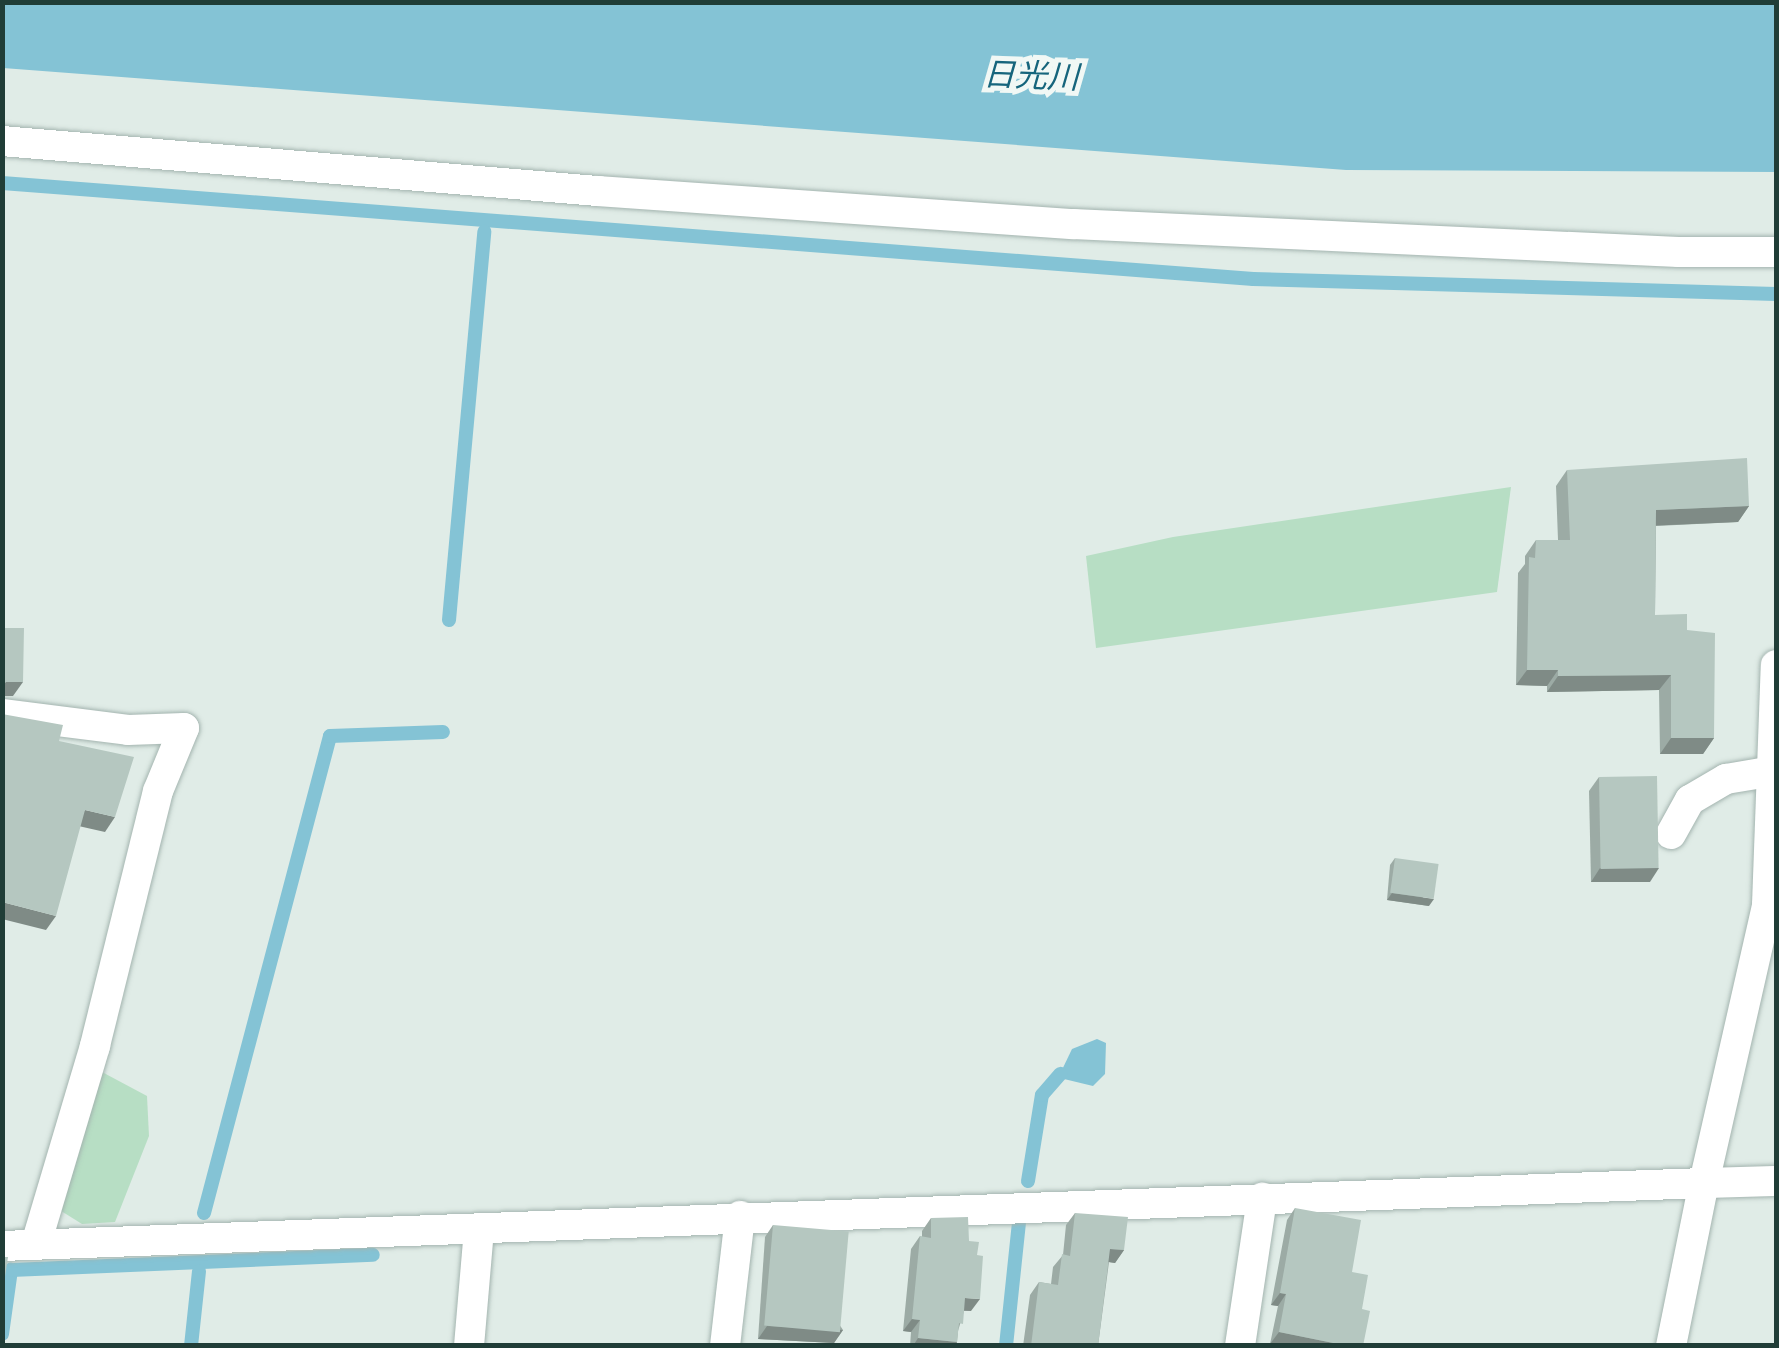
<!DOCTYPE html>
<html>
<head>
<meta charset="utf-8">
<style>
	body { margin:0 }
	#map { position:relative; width:1779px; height:1348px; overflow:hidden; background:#e0ece7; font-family:"DejaVu Sans","Noto Sans JP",sans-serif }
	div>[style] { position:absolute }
	.green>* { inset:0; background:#b7dec4 }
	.water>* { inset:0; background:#84c3d5 }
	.stream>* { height:14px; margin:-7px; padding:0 7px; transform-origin:7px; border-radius:7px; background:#84c3d5 }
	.roads { filter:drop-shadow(0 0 2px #a3b4af) drop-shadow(0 0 2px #a3b4af) }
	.minor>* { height:30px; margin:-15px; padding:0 15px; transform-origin:15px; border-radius:15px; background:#fff }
	.wall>* { inset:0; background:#9caba5 }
	.shaded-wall>* { inset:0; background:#7f8b86 }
	.building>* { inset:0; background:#b5c7c0; transform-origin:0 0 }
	span { translate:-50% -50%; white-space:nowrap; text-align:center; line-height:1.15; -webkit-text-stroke:10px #f1f8f5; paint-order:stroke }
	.water-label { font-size:32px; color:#16657c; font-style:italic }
	.frame { position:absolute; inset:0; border:5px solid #203d37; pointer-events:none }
</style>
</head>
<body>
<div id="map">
	<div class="green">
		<div style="clip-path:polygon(1511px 487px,1497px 592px,1096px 648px,1086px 556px,1173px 537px)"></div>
		<div style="clip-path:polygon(102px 1072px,147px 1096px,149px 1136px,115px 1222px,82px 1224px,58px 1209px)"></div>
	</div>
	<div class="water">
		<div style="clip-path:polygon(2px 3px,1776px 3px,1776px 172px,1346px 170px,3px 68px)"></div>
		<div style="clip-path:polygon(1097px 1039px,1106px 1043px,1105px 1074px,1093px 1086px,1064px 1079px,1060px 1074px,1072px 1049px)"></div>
	</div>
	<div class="stream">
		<div style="left:2px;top:183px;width:1255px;rotate:4.39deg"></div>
		<div style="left:1253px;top:279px;width:523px;rotate:1.64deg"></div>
		<div style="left:449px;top:620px;width:390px;rotate:-84.8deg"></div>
		<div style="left:1028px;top:1181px;width:87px;rotate:-80.8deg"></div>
		<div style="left:1042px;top:1095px;width:28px;rotate:-49deg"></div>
		<div style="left:204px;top:1213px;width:493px;rotate:-75.2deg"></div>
		<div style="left:330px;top:736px;width:113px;rotate:-2deg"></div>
		<div style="left:2px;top:1334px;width:65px;rotate:-82deg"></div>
		<div style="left:11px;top:1270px;width:362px;rotate:-2.4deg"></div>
		<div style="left:191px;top:1346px;width:75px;rotate:-83.9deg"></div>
		<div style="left:1006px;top:1346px;width:125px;rotate:-84deg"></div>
	</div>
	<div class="roads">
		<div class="minor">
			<div style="left:2px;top:141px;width:598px;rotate:4.8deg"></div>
			<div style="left:598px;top:191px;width:476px;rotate:4deg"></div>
			<div style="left:1073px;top:224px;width:606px;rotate:2.65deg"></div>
			<div style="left:1678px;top:252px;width:98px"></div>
			<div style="left:2px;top:714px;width:127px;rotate:7.2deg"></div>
			<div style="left:128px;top:730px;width:56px;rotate:-2deg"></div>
			<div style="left:184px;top:728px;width:68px;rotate:112.4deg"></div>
			<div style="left:158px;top:791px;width:263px;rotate:103.9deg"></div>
			<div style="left:95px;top:1046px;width:207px;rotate:106.6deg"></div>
			<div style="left:1671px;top:834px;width:39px;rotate:-61deg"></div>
			<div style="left:1690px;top:800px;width:42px;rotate:-30.3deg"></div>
			<div style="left:1726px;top:779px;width:49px;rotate:-9.5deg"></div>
			<div style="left:2px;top:1246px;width:1703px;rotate:-2.12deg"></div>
			<div style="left:1704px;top:1183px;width:285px;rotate:-77.2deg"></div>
			<div style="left:1767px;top:905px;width:240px;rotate:-87.9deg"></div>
			<div style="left:469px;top:1346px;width:117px;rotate:-85.1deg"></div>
			<div style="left:725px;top:1346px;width:131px;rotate:-83.4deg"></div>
			<div style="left:1240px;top:1346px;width:150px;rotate:-81.5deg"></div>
			<div style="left:1671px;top:1346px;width:166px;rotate:-78.6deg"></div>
			<div style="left:1704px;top:1183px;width:72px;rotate:-1.6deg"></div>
		</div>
	</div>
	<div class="wall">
		<div style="clip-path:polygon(1567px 470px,1749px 506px,1738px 522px,1656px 526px,1655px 615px,1687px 630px,1714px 738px,1703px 754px,1660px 754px,1659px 690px,1547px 692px,1547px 686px,1516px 685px,1518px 573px,1525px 564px,1525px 556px,1536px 540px,1558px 540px,1556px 486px)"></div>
		<div style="clip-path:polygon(1599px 777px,1650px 882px,1591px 882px,1589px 791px)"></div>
		<div style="clip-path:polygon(1395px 858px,1429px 906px,1387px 900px,1390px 865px)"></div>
		<div style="clip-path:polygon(1295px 1208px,1352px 1272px,1362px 1309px,1363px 1346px,1270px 1344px,1278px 1306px,1271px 1305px,1287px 1220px)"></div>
		<div style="clip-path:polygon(1075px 1213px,1124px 1250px,1115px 1263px,1109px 1262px,1098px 1346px,1023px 1346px,1030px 1295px,1039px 1282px,1051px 1284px,1053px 1267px,1063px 1255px,1066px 1225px)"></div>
		<div style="clip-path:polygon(931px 1218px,971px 1311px,964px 1311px,958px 1331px,957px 1342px,955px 1346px,910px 1346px,911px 1332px,903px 1331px,911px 1249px,920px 1236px,922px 1237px,922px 1231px)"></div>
		<div style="clip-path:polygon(773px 1225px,843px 1330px,834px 1343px,758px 1339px,765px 1237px)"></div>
	</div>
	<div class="shaded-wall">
		<div style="clip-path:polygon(1749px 506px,1738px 522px,1645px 526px,1656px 510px)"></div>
		<div style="clip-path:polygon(1527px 670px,1558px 670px,1547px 686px,1516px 685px)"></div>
		<div style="clip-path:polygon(1671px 675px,1659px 690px,1547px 692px,1558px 676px)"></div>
		<div style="clip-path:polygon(6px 682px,23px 682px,13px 696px,2px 696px,2px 684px)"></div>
		<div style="clip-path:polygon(1671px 738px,1714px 738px,1703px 754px,1660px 754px)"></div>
		<div style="clip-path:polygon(85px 810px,115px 817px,105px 832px,74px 825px)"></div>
		<div style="clip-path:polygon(1600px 868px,1659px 868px,1650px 882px,1591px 882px)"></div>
		<div style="clip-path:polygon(1392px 893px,1434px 899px,1429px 906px,1387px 900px)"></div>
		<div style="clip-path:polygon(2px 902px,56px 916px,46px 930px,2px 919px)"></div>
		<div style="clip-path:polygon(1110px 1249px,1124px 1250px,1115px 1263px,1102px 1261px)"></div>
		<div style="clip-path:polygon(1280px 1293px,1286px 1294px,1278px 1306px,1271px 1305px)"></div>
		<div style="clip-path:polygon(965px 1298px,980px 1299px,971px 1311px,957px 1310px)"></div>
		<div style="clip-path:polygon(912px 1319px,920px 1320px,911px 1332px,903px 1331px)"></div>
		<div style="clip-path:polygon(767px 1326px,843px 1330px,834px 1343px,758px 1339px)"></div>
		<div style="clip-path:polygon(1279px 1332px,1348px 1346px,1270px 1344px)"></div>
		<div style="clip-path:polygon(918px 1338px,957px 1342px,955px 1346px,913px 1346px)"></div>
	</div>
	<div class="building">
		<div style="clip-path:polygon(1747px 458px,1749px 506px,1656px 510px,1655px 615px,1687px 614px,1687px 630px,1715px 633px,1714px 738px,1671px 738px,1671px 675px,1558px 676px,1558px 670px,1527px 670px,1529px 557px,1535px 558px,1536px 540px,1570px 540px,1567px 470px)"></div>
		<div style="clip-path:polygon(2px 628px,24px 628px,23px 682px,6px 682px,2px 684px)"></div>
		<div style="clip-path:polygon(2px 714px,63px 725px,59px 741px,134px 757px,115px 817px,85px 810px,56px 916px,2px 902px)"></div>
		<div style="left:1657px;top:776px;width:92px;height:58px;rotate:89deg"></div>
		<div style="left:1395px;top:858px;width:44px;height:35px;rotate:8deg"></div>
		<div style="clip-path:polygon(1295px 1208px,1361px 1220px,1352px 1272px,1368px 1275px,1362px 1309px,1370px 1311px,1363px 1346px,1348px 1346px,1279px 1332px,1286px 1294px,1280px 1293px)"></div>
		<div style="clip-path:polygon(1075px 1213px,1128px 1217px,1124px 1250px,1110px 1249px,1098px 1346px,1031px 1346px,1039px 1282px,1058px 1285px,1062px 1254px,1070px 1256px)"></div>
		<div style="clip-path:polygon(968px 1217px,969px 1241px,979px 1242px,977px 1255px,983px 1256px,980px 1299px,965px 1298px,963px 1324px,959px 1323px,957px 1342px,918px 1338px,920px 1320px,912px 1319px,920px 1236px,931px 1238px,931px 1218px)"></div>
		<div style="left:773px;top:1225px;width:76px;height:101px;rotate:5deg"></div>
		<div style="clip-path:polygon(2px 1257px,8px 1257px,2px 1296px)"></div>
	</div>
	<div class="water-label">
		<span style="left:1031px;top:76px;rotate:2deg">日光川</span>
	</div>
	<div class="frame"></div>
</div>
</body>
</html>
